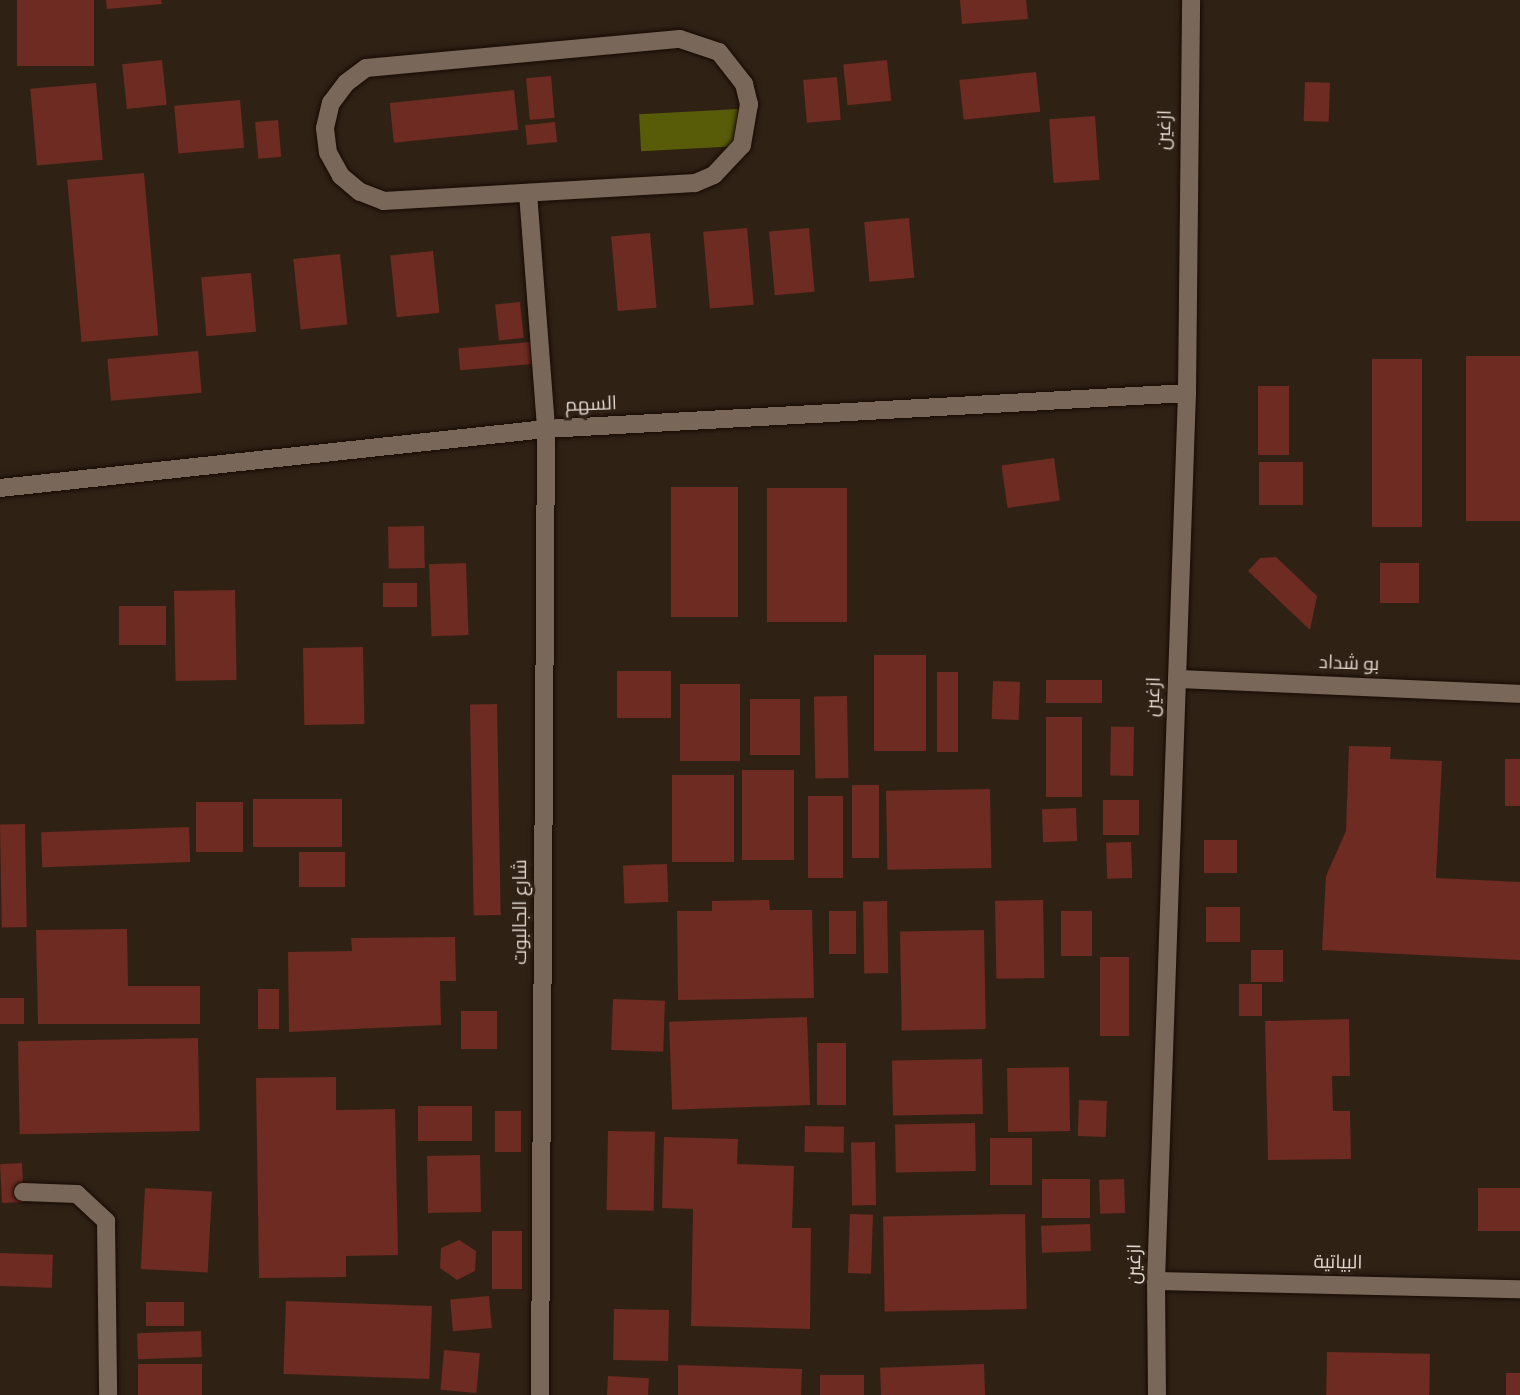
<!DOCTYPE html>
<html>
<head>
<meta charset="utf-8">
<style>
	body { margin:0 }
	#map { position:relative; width:1520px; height:1395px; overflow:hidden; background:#302115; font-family:Overpass,Cairo,sans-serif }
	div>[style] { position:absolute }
	.water>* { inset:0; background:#585b08; transform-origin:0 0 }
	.building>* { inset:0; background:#6d2b21; transform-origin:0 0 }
	.roads { filter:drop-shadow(0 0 2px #170a02) drop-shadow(0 0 2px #170a02) }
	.service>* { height:18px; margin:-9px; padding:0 9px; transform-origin:9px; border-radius:9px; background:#796759 }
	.minor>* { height:18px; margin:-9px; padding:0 9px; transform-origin:9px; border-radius:9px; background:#796759 }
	span { translate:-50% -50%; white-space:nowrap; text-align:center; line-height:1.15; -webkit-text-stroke:6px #302115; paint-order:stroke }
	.street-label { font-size:19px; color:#e1d7cf }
</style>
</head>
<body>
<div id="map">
	<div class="water">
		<div style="left:738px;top:109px;width:37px;height:99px;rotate:87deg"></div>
	</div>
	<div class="building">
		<div style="left:17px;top:0;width:77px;height:66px"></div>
		<div style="clip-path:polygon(106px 0,161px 0,162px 4px,107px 9px)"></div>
		<div style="clip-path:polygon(960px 0,1026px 0,1028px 19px,962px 24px)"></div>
		<div style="left:162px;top:60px;width:45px;height:40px;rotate:84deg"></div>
		<div style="left:887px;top:60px;width:41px;height:44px;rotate:84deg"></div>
		<div style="left:1036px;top:72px;width:40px;height:77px;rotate:84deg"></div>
		<div style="left:551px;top:76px;width:42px;height:25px;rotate:85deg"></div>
		<div style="left:837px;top:77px;width:43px;height:34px;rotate:85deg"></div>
		<div style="left:1305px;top:82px;width:25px;height:39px;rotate:2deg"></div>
		<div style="left:96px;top:83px;width:77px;height:66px;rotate:85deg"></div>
		<div style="left:514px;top:90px;width:40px;height:125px;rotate:84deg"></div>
		<div style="left:240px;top:100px;width:48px;height:66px;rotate:85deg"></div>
		<div style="left:1095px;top:116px;width:64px;height:46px;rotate:86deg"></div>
		<div style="left:278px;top:120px;width:37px;height:23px;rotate:85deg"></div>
		<div style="left:555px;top:122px;width:20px;height:30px;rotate:84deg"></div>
		<div style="left:144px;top:173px;width:163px;height:77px;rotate:85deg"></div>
		<div style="left:909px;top:218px;width:60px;height:45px;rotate:85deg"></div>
		<div style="left:747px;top:228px;width:77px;height:44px;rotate:85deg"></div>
		<div style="left:809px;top:228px;width:64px;height:40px;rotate:85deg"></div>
		<div style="left:650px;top:233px;width:75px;height:39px;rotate:85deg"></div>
		<div style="left:433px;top:251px;width:62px;height:43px;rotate:84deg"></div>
		<div style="left:340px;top:254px;width:71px;height:47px;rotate:84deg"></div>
		<div style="left:251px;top:273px;width:59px;height:50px;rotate:85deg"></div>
		<div style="left:520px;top:302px;width:36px;height:25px;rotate:84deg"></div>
		<div style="left:531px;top:342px;width:22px;height:73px;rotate:85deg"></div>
		<div style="left:198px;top:351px;width:42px;height:91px;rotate:85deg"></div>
		<div style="left:1520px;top:356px;width:165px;height:54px;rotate:90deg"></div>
		<div style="left:1372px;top:359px;width:50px;height:168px"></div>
		<div style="left:1258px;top:386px;width:31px;height:69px"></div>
		<div style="left:1054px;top:458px;width:43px;height:53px;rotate:82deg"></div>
		<div style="left:1259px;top:462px;width:44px;height:43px"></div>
		<div style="left:671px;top:487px;width:67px;height:130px"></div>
		<div style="left:847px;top:488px;width:134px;height:80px;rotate:90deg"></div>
		<div style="left:424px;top:526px;width:42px;height:36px;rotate:89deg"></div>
		<div style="clip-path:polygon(1276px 557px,1317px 596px,1310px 630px,1248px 571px,1260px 558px)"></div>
		<div style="left:466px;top:563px;width:72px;height:37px;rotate:88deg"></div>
		<div style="left:1380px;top:563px;width:39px;height:40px"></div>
		<div style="left:383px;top:583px;width:34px;height:24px"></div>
		<div style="left:235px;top:590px;width:90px;height:61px;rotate:89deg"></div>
		<div style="left:166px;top:606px;width:39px;height:47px;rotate:90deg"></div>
		<div style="left:363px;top:647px;width:77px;height:60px;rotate:89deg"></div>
		<div style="left:874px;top:655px;width:52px;height:96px"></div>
		<div style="left:671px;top:671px;width:47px;height:54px;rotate:90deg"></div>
		<div style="left:937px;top:672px;width:21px;height:80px"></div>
		<div style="left:1102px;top:680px;width:23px;height:56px;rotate:90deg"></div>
		<div style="left:993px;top:681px;width:27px;height:38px;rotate:2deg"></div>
		<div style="left:680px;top:684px;width:60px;height:77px"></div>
		<div style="left:847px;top:696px;width:82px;height:33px;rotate:89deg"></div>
		<div style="left:750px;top:699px;width:50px;height:56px"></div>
		<div style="left:497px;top:704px;width:211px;height:27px;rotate:89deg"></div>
		<div style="left:1046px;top:717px;width:36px;height:80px"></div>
		<div style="left:1134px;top:727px;width:49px;height:23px;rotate:91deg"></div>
		<div style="clip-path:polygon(1349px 746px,1391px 747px,1390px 759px,1442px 761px,1436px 878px,1520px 882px,1520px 960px,1322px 950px,1326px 876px,1346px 831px)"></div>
		<div style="left:1505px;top:759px;width:15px;height:47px"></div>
		<div style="left:742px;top:770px;width:52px;height:90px"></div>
		<div style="left:672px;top:775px;width:62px;height:87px"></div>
		<div style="left:852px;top:785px;width:27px;height:73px"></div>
		<div style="left:990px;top:789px;width:79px;height:104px;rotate:89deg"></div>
		<div style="left:808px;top:796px;width:35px;height:82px"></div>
		<div style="left:253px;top:799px;width:89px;height:48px"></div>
		<div style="left:1103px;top:800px;width:36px;height:35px"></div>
		<div style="left:243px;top:802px;width:50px;height:47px;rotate:90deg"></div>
		<div style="left:1076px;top:808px;width:33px;height:34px;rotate:88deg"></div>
		<div style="left:25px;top:824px;width:103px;height:25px;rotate:89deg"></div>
		<div style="left:189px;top:827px;width:35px;height:148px;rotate:88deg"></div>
		<div style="left:1204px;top:840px;width:33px;height:33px"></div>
		<div style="left:1131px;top:842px;width:36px;height:25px;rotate:88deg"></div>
		<div style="left:299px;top:852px;width:46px;height:35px"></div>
		<div style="left:667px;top:864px;width:38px;height:44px;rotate:88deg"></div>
		<div style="clip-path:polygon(769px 900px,770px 910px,812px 910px,814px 998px,678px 1000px,677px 911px,712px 911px,712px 901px)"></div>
		<div style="left:1043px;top:900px;width:78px;height:48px;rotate:89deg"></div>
		<div style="left:887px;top:901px;width:72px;height:24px;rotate:89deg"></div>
		<div style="left:1240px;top:907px;width:35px;height:34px;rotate:90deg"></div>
		<div style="left:829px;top:911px;width:27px;height:43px"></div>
		<div style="left:1061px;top:911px;width:31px;height:45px"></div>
		<div style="clip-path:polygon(127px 929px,128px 986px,200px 986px,200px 1024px,38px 1024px,36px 930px)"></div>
		<div style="left:984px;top:930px;width:99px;height:84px;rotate:89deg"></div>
		<div style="clip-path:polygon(455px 937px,456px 981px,440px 981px,441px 1025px,289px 1032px,288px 952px,352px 951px,351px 938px)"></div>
		<div style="left:1251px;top:950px;width:32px;height:32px"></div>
		<div style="left:1100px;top:957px;width:29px;height:79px"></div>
		<div style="left:1239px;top:984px;width:23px;height:32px"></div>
		<div style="left:258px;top:989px;width:21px;height:40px"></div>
		<div style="left:24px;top:998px;width:26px;height:24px;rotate:90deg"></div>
		<div style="left:613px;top:999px;width:52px;height:51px;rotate:2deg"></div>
		<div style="left:461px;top:1011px;width:36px;height:38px"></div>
		<div style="left:807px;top:1017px;width:88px;height:138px;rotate:88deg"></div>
		<div style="clip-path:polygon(1349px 1019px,1350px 1076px,1332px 1076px,1333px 1111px,1350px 1111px,1351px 1159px,1268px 1160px,1265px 1021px)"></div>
		<div style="left:198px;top:1038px;width:93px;height:180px;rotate:89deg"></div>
		<div style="left:817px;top:1043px;width:29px;height:62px"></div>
		<div style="left:982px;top:1059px;width:55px;height:90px;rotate:89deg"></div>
		<div style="left:1069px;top:1067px;width:64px;height:62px;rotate:89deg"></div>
		<div style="clip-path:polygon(336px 1077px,336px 1110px,395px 1109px,398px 1255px,346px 1256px,346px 1277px,259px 1278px,256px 1078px)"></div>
		<div style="left:1079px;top:1100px;width:28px;height:36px;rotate:2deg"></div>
		<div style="left:472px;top:1106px;width:35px;height:54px;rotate:90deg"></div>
		<div style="left:495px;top:1111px;width:26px;height:41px"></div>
		<div style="left:975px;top:1123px;width:48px;height:80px;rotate:89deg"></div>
		<div style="left:805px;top:1126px;width:39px;height:26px;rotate:1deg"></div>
		<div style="left:608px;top:1131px;width:47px;height:79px;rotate:1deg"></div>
		<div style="clip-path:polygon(664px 1137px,738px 1139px,737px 1164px,794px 1166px,792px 1228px,811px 1228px,810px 1329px,691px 1326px,693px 1209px,662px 1208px)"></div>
		<div style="left:1032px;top:1138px;width:47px;height:42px;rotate:90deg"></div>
		<div style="left:875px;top:1142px;width:63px;height:24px;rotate:89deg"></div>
		<div style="left:480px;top:1155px;width:57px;height:53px;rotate:89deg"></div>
		<div style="left:22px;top:1163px;width:39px;height:22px;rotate:87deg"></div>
		<div style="left:1042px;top:1179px;width:48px;height:39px"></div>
		<div style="left:1124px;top:1179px;width:34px;height:25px;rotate:88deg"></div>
		<div style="left:145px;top:1188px;width:67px;height:81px;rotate:3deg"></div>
		<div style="left:1478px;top:1188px;width:42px;height:43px"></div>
		<div style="left:850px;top:1214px;width:23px;height:59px;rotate:2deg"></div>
		<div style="left:1025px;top:1214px;width:95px;height:142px;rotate:89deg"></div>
		<div style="left:1090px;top:1224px;width:27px;height:49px;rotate:88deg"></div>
		<div style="left:492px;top:1231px;width:30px;height:58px"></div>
		<div style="clip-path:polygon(459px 1240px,476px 1251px,475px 1271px,457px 1280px,440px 1268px,441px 1248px)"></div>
		<div style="left:0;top:1253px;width:53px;height:33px;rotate:2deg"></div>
		<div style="left:489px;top:1296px;width:32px;height:39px;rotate:85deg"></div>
		<div style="left:286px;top:1301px;width:146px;height:73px;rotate:2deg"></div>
		<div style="left:146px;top:1302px;width:38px;height:24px"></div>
		<div style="left:614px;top:1309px;width:55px;height:51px;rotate:1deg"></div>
		<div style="left:201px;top:1331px;width:26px;height:64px;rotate:88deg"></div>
		<div style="left:444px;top:1350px;width:36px;height:40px;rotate:5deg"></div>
		<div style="left:1327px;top:1352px;width:103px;height:43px;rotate:1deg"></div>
		<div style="left:138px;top:1364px;width:64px;height:31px"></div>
		<div style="left:984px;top:1364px;width:31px;height:104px;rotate:88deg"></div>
		<div style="clip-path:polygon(678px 1365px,802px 1369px,801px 1395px,678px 1395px)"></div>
		<div style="left:1506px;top:1373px;width:14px;height:22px"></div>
		<div style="left:820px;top:1375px;width:44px;height:20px"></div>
		<div style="left:608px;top:1376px;width:41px;height:19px;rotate:3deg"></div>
	</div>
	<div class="roads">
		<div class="service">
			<div style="left:23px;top:1192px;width:54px;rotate:2.1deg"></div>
			<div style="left:77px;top:1194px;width:40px;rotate:43deg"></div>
			<div style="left:106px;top:1221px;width:174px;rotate:89.3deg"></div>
		</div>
		<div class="minor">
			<div style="left:680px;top:39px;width:41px;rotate:18.4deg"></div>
			<div style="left:719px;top:52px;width:41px;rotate:52deg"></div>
			<div style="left:744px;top:84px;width:21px;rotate:76deg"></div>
			<div style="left:749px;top:104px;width:42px;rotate:99.7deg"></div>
			<div style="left:742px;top:145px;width:41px;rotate:133deg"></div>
			<div style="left:714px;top:175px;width:21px;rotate:157deg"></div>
			<div style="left:695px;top:183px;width:312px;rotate:176.7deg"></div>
			<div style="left:384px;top:201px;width:26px;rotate:-159deg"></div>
			<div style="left:360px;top:192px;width:25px;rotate:-140deg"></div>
			<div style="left:341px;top:176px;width:26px;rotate:-119deg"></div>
			<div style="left:328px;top:153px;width:25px;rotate:-97deg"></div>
			<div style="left:325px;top:128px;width:26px;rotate:-77deg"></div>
			<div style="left:331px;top:103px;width:25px;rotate:-53deg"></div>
			<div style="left:346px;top:83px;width:25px;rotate:-37deg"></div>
			<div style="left:366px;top:68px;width:315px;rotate:-5.3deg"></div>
			<div style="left:528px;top:193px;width:237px;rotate:85.6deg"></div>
			<div style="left:546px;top:429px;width:966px;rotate:90.36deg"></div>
			<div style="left:0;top:488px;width:549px;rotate:-6.17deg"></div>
			<div style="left:546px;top:429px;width:642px;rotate:-3.21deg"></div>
			<div style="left:1177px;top:679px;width:343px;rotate:2.5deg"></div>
			<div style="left:1156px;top:1281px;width:364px;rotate:1.3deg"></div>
			<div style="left:1157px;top:1395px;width:114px;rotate:-90.5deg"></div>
			<div style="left:1156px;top:1281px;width:889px;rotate:-88deg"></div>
			<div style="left:1187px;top:393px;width:393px;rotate:-89.4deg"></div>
		</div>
	</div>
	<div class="street-label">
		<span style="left:1166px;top:130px;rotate:-88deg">ازغين</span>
		<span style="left:591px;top:406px;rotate:-2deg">السهم</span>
		<span style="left:1349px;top:665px;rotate:2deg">بو شداد</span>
		<span style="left:1155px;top:697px;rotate:-88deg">ازغين</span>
		<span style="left:522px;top:912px;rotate:-90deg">شارع الجالبوت</span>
		<span style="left:1136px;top:1264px;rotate:-89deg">ازغين</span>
		<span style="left:1338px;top:1264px;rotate:1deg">البياتية</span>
	</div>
</div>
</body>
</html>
